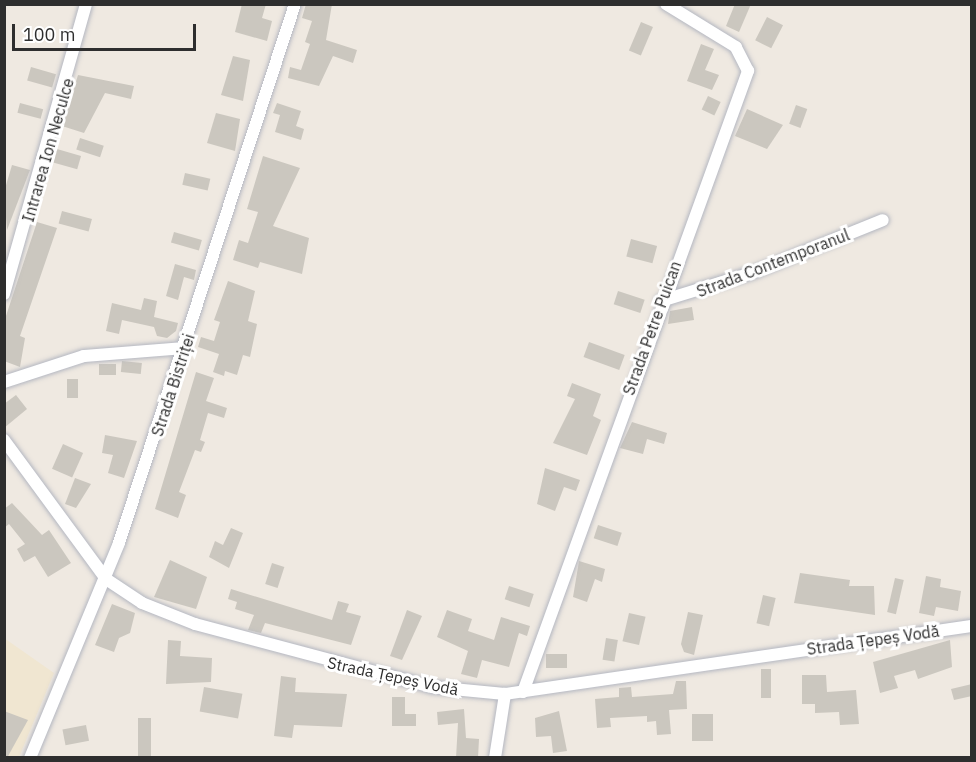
<!DOCTYPE html>
<html>
<head>
<meta charset="utf-8">
<style>
	body { margin:0 }
	#map { position:relative; width:976px; height:762px; overflow:hidden; background:#efe9e1; font-family:"IBM Plex Sans",sans-serif }
	div>[style] { position:absolute }
	.education>* { inset:0; background:#f0e6d1 }
	.building>* { inset:0; background:#cbc7bf; transform-origin:0 0 }
	.roads { filter:drop-shadow(0 0 2px #b4b7c1) drop-shadow(0 0 2px #b4b7c1) }
	.street>* { height:12px; margin:-6px; padding:0 6px; transform-origin:6px; border-radius:6px; background:#fff }
	span { translate:-50% -50%; white-space:nowrap; text-align:center; line-height:1.15; -webkit-text-stroke:6px #fff; paint-order:stroke }
	.street-label { font-size:16px; color:#2e2e2e }
	.frame { position:absolute; inset:0; border:6px solid #2e2e2e; pointer-events:none }
	.scale { position:absolute; left:12px; top:24px; width:184px; height:27px; box-sizing:border-box; border:3px solid #2e2e2e; border-top:0; padding-left:8px; font-size:18px; line-height:21px; white-space:nowrap; color:#2e2e2e; -webkit-text-stroke:4px #fff; paint-order:stroke }
</style>
</head>
<body>
<div id="map">
	<div class="education">
		<div style="clip-path:polygon(4px 638px,54px 673px,19px 757px,5px 757px)"></div>
	</div>
	<div class="building">
		<div style="clip-path:polygon(242px 4px,266px 4px,262px 18px,272px 21px,267px 41px,235px 32px)"></div>
		<div style="clip-path:polygon(306px 4px,332px 4px,326px 40px,357px 50px,353px 63px,333px 56px,319px 86px,288px 78px,290px 67px,301px 70px,310px 44px,305px 42px,312px 21px,302px 18px)"></div>
		<div style="clip-path:polygon(735px 4px,751px 4px,739px 32px,726px 26px)"></div>
		<div style="left:767px;top:17px;width:18px;height:26px;rotate:27deg"></div>
		<div style="left:641px;top:22px;width:13px;height:31px;rotate:23deg"></div>
		<div style="clip-path:polygon(701px 44px,714px 49px,705px 70px,719px 75px,712px 90px,687px 81px)"></div>
		<div style="clip-path:polygon(233px 56px,250px 60px,243px 101px,221px 95px)"></div>
		<div style="left:31px;top:67px;width:26px;height:14px;rotate:16deg"></div>
		<div style="clip-path:polygon(78px 75px,134px 86px,131px 99px,105px 93px,84px 133px,62px 126px)"></div>
		<div style="left:708px;top:96px;width:14px;height:15px;rotate:25deg"></div>
		<div style="left:20px;top:103px;width:24px;height:10px;rotate:15deg"></div>
		<div style="clip-path:polygon(277px 103px,301px 111px,296px 126px,304px 129px,301px 140px,275px 132px,280px 115px,273px 113px)"></div>
		<div style="left:796px;top:105px;width:12px;height:20px;rotate:20deg"></div>
		<div style="clip-path:polygon(747px 109px,783px 125px,767px 149px,735px 136px)"></div>
		<div style="clip-path:polygon(216px 113px,240px 119px,235px 151px,207px 143px)"></div>
		<div style="left:80px;top:138px;width:25px;height:12px;rotate:18deg"></div>
		<div style="left:57px;top:149px;width:25px;height:14px;rotate:16deg"></div>
		<div style="clip-path:polygon(263px 156px,300px 168px,273px 226px,309px 238px,302px 274px,260px 262px,258px 268px,233px 260px,239px 240px,248px 243px,258px 212px,247px 209px)"></div>
		<div style="clip-path:polygon(12px 165px,30px 170px,7px 230px,4px 192px)"></div>
		<div style="left:185px;top:173px;width:26px;height:12px;rotate:13deg"></div>
		<div style="left:62px;top:211px;width:31px;height:13px;rotate:15deg"></div>
		<div style="clip-path:polygon(37px 222px,57px 228px,20px 336px,25px 338px,20px 367px,4px 361px,4px 322px)"></div>
		<div style="left:174px;top:232px;width:29px;height:11px;rotate:16deg"></div>
		<div style="left:631px;top:239px;width:27px;height:18px;rotate:15deg"></div>
		<div style="clip-path:polygon(175px 264px,196px 270px,194px 280px,184px 277px,178px 300px,166px 296px)"></div>
		<div style="clip-path:polygon(228px 281px,255px 291px,248px 321px,257px 324px,250px 357px,243px 355px,237px 375px,225px 371px,224px 376px,213px 372px,219px 354px,198px 347px,201px 337px,214px 341px,220px 322px,214px 320px)"></div>
		<div style="left:618px;top:291px;width:28px;height:14px;rotate:18deg"></div>
		<div style="clip-path:polygon(144px 298px,157px 301px,154px 317px,178px 323px,176px 331px,167px 338px,157px 336px,154px 327px,122px 320px,119px 334px,106px 331px,112px 303px,141px 310px)"></div>
		<div style="clip-path:polygon(692px 307px,694px 320px,668px 324px,670px 311px)"></div>
		<div style="left:589px;top:342px;width:38px;height:16px;rotate:20deg"></div>
		<div style="left:122px;top:361px;width:20px;height:11px;rotate:6deg"></div>
		<div style="left:116px;top:364px;width:11px;height:17px;rotate:90deg"></div>
		<div style="clip-path:polygon(196px 372px,214px 378px,206px 401px,227px 408px,224px 418px,208px 413px,200px 440px,205px 442px,201px 452px,195px 450px,179px 492px,186px 495px,178px 518px,155px 509px)"></div>
		<div style="left:67px;top:379px;width:11px;height:19px"></div>
		<div style="clip-path:polygon(572px 383px,601px 394px,593px 416px,601px 420px,587px 455px,553px 443px,575px 399px,567px 396px)"></div>
		<div style="clip-path:polygon(16px 395px,27px 409px,4px 428px,4px 404px)"></div>
		<div style="clip-path:polygon(632px 422px,667px 433px,664px 444px,647px 439px,643px 454px,620px 448px)"></div>
		<div style="clip-path:polygon(105px 435px,137px 441px,124px 478px,108px 473px,113px 455px,102px 453px)"></div>
		<div style="left:63px;top:444px;width:22px;height:27px;rotate:24deg"></div>
		<div style="clip-path:polygon(545px 468px,580px 480px,576px 491px,564px 487px,555px 511px,537px 504px)"></div>
		<div style="clip-path:polygon(75px 478px,91px 484px,76px 508px,65px 504px)"></div>
		<div style="clip-path:polygon(12px 503px,42px 535px,49px 530px,71px 563px,48px 577px,35px 556px,24px 562px,17px 549px,25px 544px,9px 524px,4px 528px,4px 509px)"></div>
		<div style="left:598px;top:525px;width:25px;height:14px;rotate:18deg"></div>
		<div style="clip-path:polygon(231px 528px,243px 533px,229px 568px,209px 557px,215px 541px,223px 545px)"></div>
		<div style="clip-path:polygon(170px 560px,207px 577px,196px 609px,154px 597px)"></div>
		<div style="clip-path:polygon(579px 561px,605px 569px,602px 582px,595px 579px,587px 602px,573px 597px)"></div>
		<div style="left:272px;top:563px;width:13px;height:22px;rotate:18deg"></div>
		<div style="clip-path:polygon(800px 573px,850px 580px,849px 586px,874px 586px,875px 615px,794px 603px)"></div>
		<div style="clip-path:polygon(926px 576px,941px 579px,940px 587px,961px 591px,958px 611px,936px 607px,934px 616px,919px 613px)"></div>
		<div style="left:895px;top:578px;width:9px;height:35px;rotate:13deg"></div>
		<div style="left:509px;top:586px;width:26px;height:14px;rotate:18deg"></div>
		<div style="clip-path:polygon(231px 589px,332px 620px,338px 601px,349px 604px,346px 612px,361px 616px,351px 645px,265px 623px,261px 633px,248px 630px,254px 615px,235px 609px,237px 602px,228px 599px)"></div>
		<div style="left:763px;top:595px;width:13px;height:29px;rotate:13deg"></div>
		<div style="clip-path:polygon(112px 604px,135px 613px,130px 633px,119px 638px,114px 652px,95px 645px)"></div>
		<div style="clip-path:polygon(407px 610px,422px 616px,402px 660px,390px 656px)"></div>
		<div style="clip-path:polygon(447px 610px,472px 619px,468px 631px,494px 640px,501px 617px,530px 626px,527px 636px,519px 633px,509px 667px,482px 660px,477px 678px,461px 674px,468px 651px,437px 637px)"></div>
		<div style="clip-path:polygon(688px 612px,703px 615px,694px 655px,684px 652px,681px 644px)"></div>
		<div style="left:629px;top:613px;width:17px;height:29px;rotate:13deg"></div>
		<div style="left:606px;top:638px;width:12px;height:22px;rotate:9deg"></div>
		<div style="clip-path:polygon(168px 640px,181px 641px,180px 656px,212px 658px,211px 682px,166px 684px)"></div>
		<div style="clip-path:polygon(950px 640px,952px 667px,918px 679px,915px 670px,894px 676px,898px 688px,880px 693px,873px 662px)"></div>
		<div style="left:546px;top:654px;width:21px;height:14px"></div>
		<div style="left:761px;top:669px;width:10px;height:29px"></div>
		<div style="clip-path:polygon(802px 675px,826px 675px,827px 692px,856px 690px,859px 724px,840px 725px,839px 712px,815px 713px,815px 704px,802px 704px)"></div>
		<div style="clip-path:polygon(281px 676px,296px 678px,295px 692px,347px 694px,342px 727px,294px 725px,292px 738px,274px 736px)"></div>
		<div style="clip-path:polygon(676px 681px,686px 681px,687px 709px,669px 710px,671px 734px,657px 735px,656px 721px,647px 722px,647px 716px,610px 718px,611px 727px,597px 728px,595px 699px,619px 697px,619px 688px,631px 687px,632px 697px,673px 694px)"></div>
		<div style="clip-path:polygon(972px 684px,972px 696px,954px 700px,951px 689px)"></div>
		<div style="left:204px;top:687px;width:39px;height:25px;rotate:10deg"></div>
		<div style="clip-path:polygon(392px 697px,405px 697px,405px 714px,416px 714px,416px 726px,392px 726px)"></div>
		<div style="clip-path:polygon(464px 709px,466px 738px,479px 739px,478px 758px,456px 758px,458px 723px,438px 725px,437px 712px)"></div>
		<div style="clip-path:polygon(4px 711px,28px 720px,7px 758px,4px 758px)"></div>
		<div style="clip-path:polygon(559px 711px,567px 751px,553px 753px,551px 736px,536px 737px,535px 718px)"></div>
		<div style="left:692px;top:714px;width:21px;height:27px"></div>
		<div style="left:138px;top:718px;width:13px;height:40px"></div>
		<div style="left:86px;top:725px;width:16px;height:24px;rotate:79deg"></div>
	</div>
	<div class="roads">
		<div class="street">
			<div style="left:4px;top:294px;width:301px;rotate:-74.2deg"></div>
			<div style="left:661px;top:301px;width:95px;rotate:-17.1deg"></div>
			<div style="left:752px;top:273px;width:141px;rotate:-22deg"></div>
			<div style="left:4px;top:382px;width:84px;rotate:-18deg"></div>
			<div style="left:84px;top:356px;width:101px;rotate:-4.5deg"></div>
			<div style="left:4px;top:440px;width:172px;rotate:53.7deg"></div>
			<div style="left:106px;top:579px;width:43px;rotate:33.7deg"></div>
			<div style="left:142px;top:603px;width:57px;rotate:21.6deg"></div>
			<div style="left:195px;top:624px;width:245px;rotate:14.9deg"></div>
			<div style="left:432px;top:687px;width:73px;rotate:5.5deg"></div>
			<div style="left:505px;top:694px;width:472px;rotate:-8.3deg"></div>
			<div style="left:523px;top:692px;width:661px;rotate:-70.08deg"></div>
			<div style="left:748px;top:71px;width:27px;rotate:-117deg"></div>
			<div style="left:736px;top:47px;width:82px;rotate:-148.4deg"></div>
			<div style="left:30px;top:758px;width:233px;rotate:-67.5deg"></div>
			<div style="left:119px;top:543px;width:567px;rotate:-71.92deg"></div>
			<div style="left:495px;top:758px;width:65px;rotate:-81.1deg"></div>
		</div>
	</div>
	<div class="street-label">
		<span style="left:48px;top:150px;rotate:-74deg">Intrarea Ion Neculce</span>
		<span style="left:773px;top:263px;rotate:-21deg">Strada Contemporanul</span>
		<span style="left:652px;top:328px;rotate:-70deg">Strada Petre Puican</span>
		<span style="left:173px;top:385px;rotate:-72deg">Strada Bistriței</span>
		<span style="left:873px;top:640px;rotate:-8deg">Strada Țepeș Vodă</span>
		<span style="left:393px;top:676px;rotate:12deg">Strada Țepeș Vodă</span>
	</div>
	<div class="frame"></div>
	<div class="scale">100 m</div>
</div>
</body>
</html>
